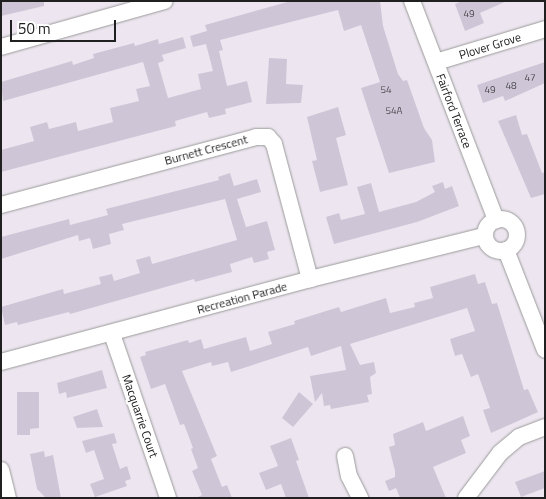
<!DOCTYPE html>
<html>
<head>
<meta charset="utf-8">
<style>
	body { margin:0 }
	#map { position:relative; width:546px; height:499px; overflow:hidden; background:#ede6f0; font-family:"Titillium Web",sans-serif }
	div>[style] { position:absolute }
	.building>* { inset:0; background:#cec6d7 }
	.roads { filter:drop-shadow(0 0 1px #9a9a9a) drop-shadow(0 0 1px #9a9a9a) }
	.street>* { height:16px; margin:-8px; padding:0 8px; transform-origin:8px; border-radius:8px; background:#fff }
	.street>.ring { margin:-8px; padding:0; box-sizing:content-box; background:none; border:16px solid #fff; border-radius:50% }
	span { translate:-50% -50%; white-space:nowrap; text-align:center; line-height:1.15; -webkit-text-stroke:4px #fff; paint-order:stroke }
	.number-label { font-size:10px; color:#4c4a4e }
	.number-label span { -webkit-text-stroke-width:0 }
	.street-label { font-size:12px; color:#202020 }
	.frame { position:absolute; inset:0; border:2px solid #202020; pointer-events:none }
	.scale { position:absolute; left:10px; top:20px; width:106px; height:22px; box-sizing:border-box; border:2px solid #202020; border-top:0; padding-left:6px; font-size:15px; line-height:18px; white-space:nowrap; color:#202020; -webkit-text-stroke:4px #fff; paint-order:stroke }
</style>
</head>
<body>
<div id="map">
	<div class="building">
		<div style="clip-path:polygon(1px 1px,44px 1px,44px 6px,1px 16px)"></div>
		<div style="clip-path:polygon(291px 1px,380px 1px,383px 26px,398px 74px,403px 81px,407px 80px,424px 128px,432px 140px,435px 162px,389px 173px,361px 88px,380px 82px,361px 25px,344px 31px,338px 10px,220px 40px,223px 50px,219px 51px,227px 86px,247px 81px,252px 102px,225px 109px,226px 114px,209px 118px,207px 112px,175px 121px,176px 126px,1px 172px,1px 150px,34px 141px,30px 127px,47px 122px,49px 129px,76px 122px,78px 131px,113px 122px,110px 108px,139px 101px,136px 89px,150px 86px,143px 62px,3px 101px,1px 82px,72px 61px,73px 65px,94px 58px,93px 54px,134px 43px,135px 46px,158px 39px,159px 44px,183px 37px,186px 48px,162px 55px,164px 61px,158px 63px,168px 98px,201px 89px,198px 74px,213px 71px,206px 44px,193px 47px,190px 36px,207px 31px,205px 25px)"></div>
		<div style="clip-path:polygon(462px 1px,507px 1px,480px 13px,484px 23px,465px 31px,455px 4px)"></div>
		<div style="clip-path:polygon(269px 58px,287px 59px,286px 84px,303px 85px,301px 103px,266px 104px)"></div>
		<div style="clip-path:polygon(545px 62px,545px 83px,505px 101px,503px 96px,483px 103px,477px 85px)"></div>
		<div style="clip-path:polygon(338px 107px,346px 135px,336px 138px,348px 185px,320px 192px,312px 161px,317px 160px,307px 117px)"></div>
		<div style="clip-path:polygon(516px 115px,522px 135px,527px 134px,542px 173px,545px 172px,545px 194px,531px 198px,498px 121px)"></div>
		<div style="clip-path:polygon(230px 173px,234px 186px,257px 179px,261px 192px,237px 199px,246px 227px,267px 221px,275px 250px,267px 252px,269px 259px,254px 263px,252px 257px,230px 264px,232px 272px,195px 282px,194px 279px,70px 314px,69px 312px,18px 325px,17px 322px,5px 325px,1px 307px,63px 289px,64px 294px,101px 284px,99px 277px,112px 274px,114px 281px,140px 273px,136px 260px,150px 256px,152px 264px,237px 240px,225px 199px,122px 224px,124px 230px,109px 234px,111px 244px,93px 249px,90px 238px,79px 241px,78px 235px,1px 259px,1px 237px,69px 219px,70px 225px,108px 215px,106px 209px,219px 180px,218px 177px)"></div>
		<div style="clip-path:polygon(443px 182px,445px 189px,452px 186px,459px 206px,417px 222px,334px 244px,326px 217px,339px 213px,341px 220px,365px 214px,357px 187px,371px 183px,379px 212px,416px 202px,435px 192px,432px 186px)"></div>
		<div style="clip-path:polygon(475px 274px,478px 284px,485px 282px,492px 304px,497px 303px,524px 390px,528px 389px,538px 412px,491px 433px,483px 410px,490px 408px,478px 374px,471px 377px,462px 354px,455px 356px,450px 339px,475px 331px,467px 308px,350px 344px,360px 365px,374px 362px,376px 373px,370px 377px,372px 394px,367px 395px,369px 402px,331px 409px,330px 405px,324px 406px,322px 393px,315px 402px,310px 376px,346px 370px,341px 346px,311px 356px,308px 347px,231px 372px,228px 362px,212px 366px,211px 362px,182px 371px,217px 456px,211px 459px,222px 487px,227px 485px,232px 498px,196px 498px,202px 495px,192px 471px,198px 468px,191px 449px,193px 448px,184px 424px,180px 425px,165px 384px,151px 389px,140px 357px,146px 355px,145px 352px,188px 340px,189px 343px,201px 339px,204px 349px,246px 337px,250px 351px,272px 344px,268px 332px,295px 324px,294px 321px,339px 307px,341px 312px,386px 298px,390px 313px,415px 307px,414px 303px,433px 298px,430px 287px)"></div>
		<div style="clip-path:polygon(102px 370px,107px 388px,67px 398px,66px 392px,59px 394px,57px 383px)"></div>
		<div style="clip-path:polygon(17px 392px,39px 392px,39px 428px,30px 429px,30px 435px,17px 435px)"></div>
		<div style="clip-path:polygon(299px 392px,313px 404px,293px 427px,282px 418px)"></div>
		<div style="clip-path:polygon(97px 409px,103px 427px,77px 428px,73px 417px)"></div>
		<div style="clip-path:polygon(463px 416px,470px 436px,461px 440px,466px 453px,433px 467px,446px 498px,400px 498px,396px 488px,389px 491px,385px 481px,395px 477px,395px 471px,389px 447px,395px 445px,393px 434px,423px 422px,426px 431px)"></div>
		<div style="clip-path:polygon(114px 433px,117px 443px,112px 444px,120px 469px,127px 466px,131px 479px,125px 481px,127px 486px,95px 497px,90px 484px,104px 479px,94px 450px,86px 453px,82px 441px)"></div>
		<div style="clip-path:polygon(291px 438px,299px 460px,296px 461px,309px 498px,286px 498px,281px 484px,266px 490px,259px 473px,278px 466px,270px 446px)"></div>
		<div style="clip-path:polygon(44px 451px,45px 457px,53px 455px,61px 498px,46px 498px,37px 489px,30px 454px)"></div>
		<div style="clip-path:polygon(545px 471px,545px 488px,521px 497px,515px 482px)"></div>
	</div>
	<div class="roads">
		<div class="street">
			<div style="left:412px;top:1px;width:235px;rotate:69deg"></div>
			<div style="left:1px;top:47px;width:170px;rotate:-15.7deg"></div>
			<div style="left:436px;top:62px;width:114px;rotate:-16.8deg"></div>
			<div style="left:1px;top:205px;width:264px;rotate:-14.9deg"></div>
			<div style="left:256px;top:137px;width:12px"></div>
			<div style="left:268px;top:137px;width:9px;rotate:49deg"></div>
			<div style="left:274px;top:144px;width:140px;rotate:75.1deg"></div>
			<div class="ring" style="left:485px;top:219px;width:16px;height:16px"></div>
			<div style="left:506px;top:250px;width:107px;rotate:68.7deg"></div>
			<div style="left:112px;top:334px;width:173px;rotate:71.1deg"></div>
			<div style="left:1px;top:362px;width:320px;rotate:-15deg"></div>
			<div style="left:310px;top:279px;width:179px;rotate:-13.9deg"></div>
			<div style="left:345px;top:456px;width:20px;rotate:79deg"></div>
			<div style="left:349px;top:476px;width:25px;rotate:63deg"></div>
			<div style="left:1px;top:470px;width:29px;rotate:76deg"></div>
			<div style="left:466px;top:498px;width:56px;rotate:-52.9deg"></div>
			<div style="left:500px;top:453px;width:25px;rotate:-40deg"></div>
			<div style="left:519px;top:437px;width:28px;rotate:-21deg"></div>
		</div>
	</div>
	<div class="number-label">
		<span style="left:469px;top:14px">49</span>
		<span style="left:530px;top:78px">47</span>
		<span style="left:511px;top:86px">48</span>
		<span style="left:386px;top:90px">54</span>
		<span style="left:490px;top:90px">49</span>
		<span style="left:394px;top:111px">54A</span>
	</div>
	<div class="street-label">
		<span style="left:490px;top:46px;rotate:-17deg">Plover Grove</span>
		<span style="left:454px;top:111px;rotate:69deg">Fairford Terrace</span>
		<span style="left:206px;top:150px;rotate:-15deg">Burnett Crescent</span>
		<span style="left:242px;top:298px;rotate:-15deg">Recreation Parade</span>
		<span style="left:140px;top:416px;rotate:71deg">Macquarrie Court</span>
	</div>
	<div class="frame"></div>
	<div class="scale">50 m</div>
</div>
</body>
</html>
